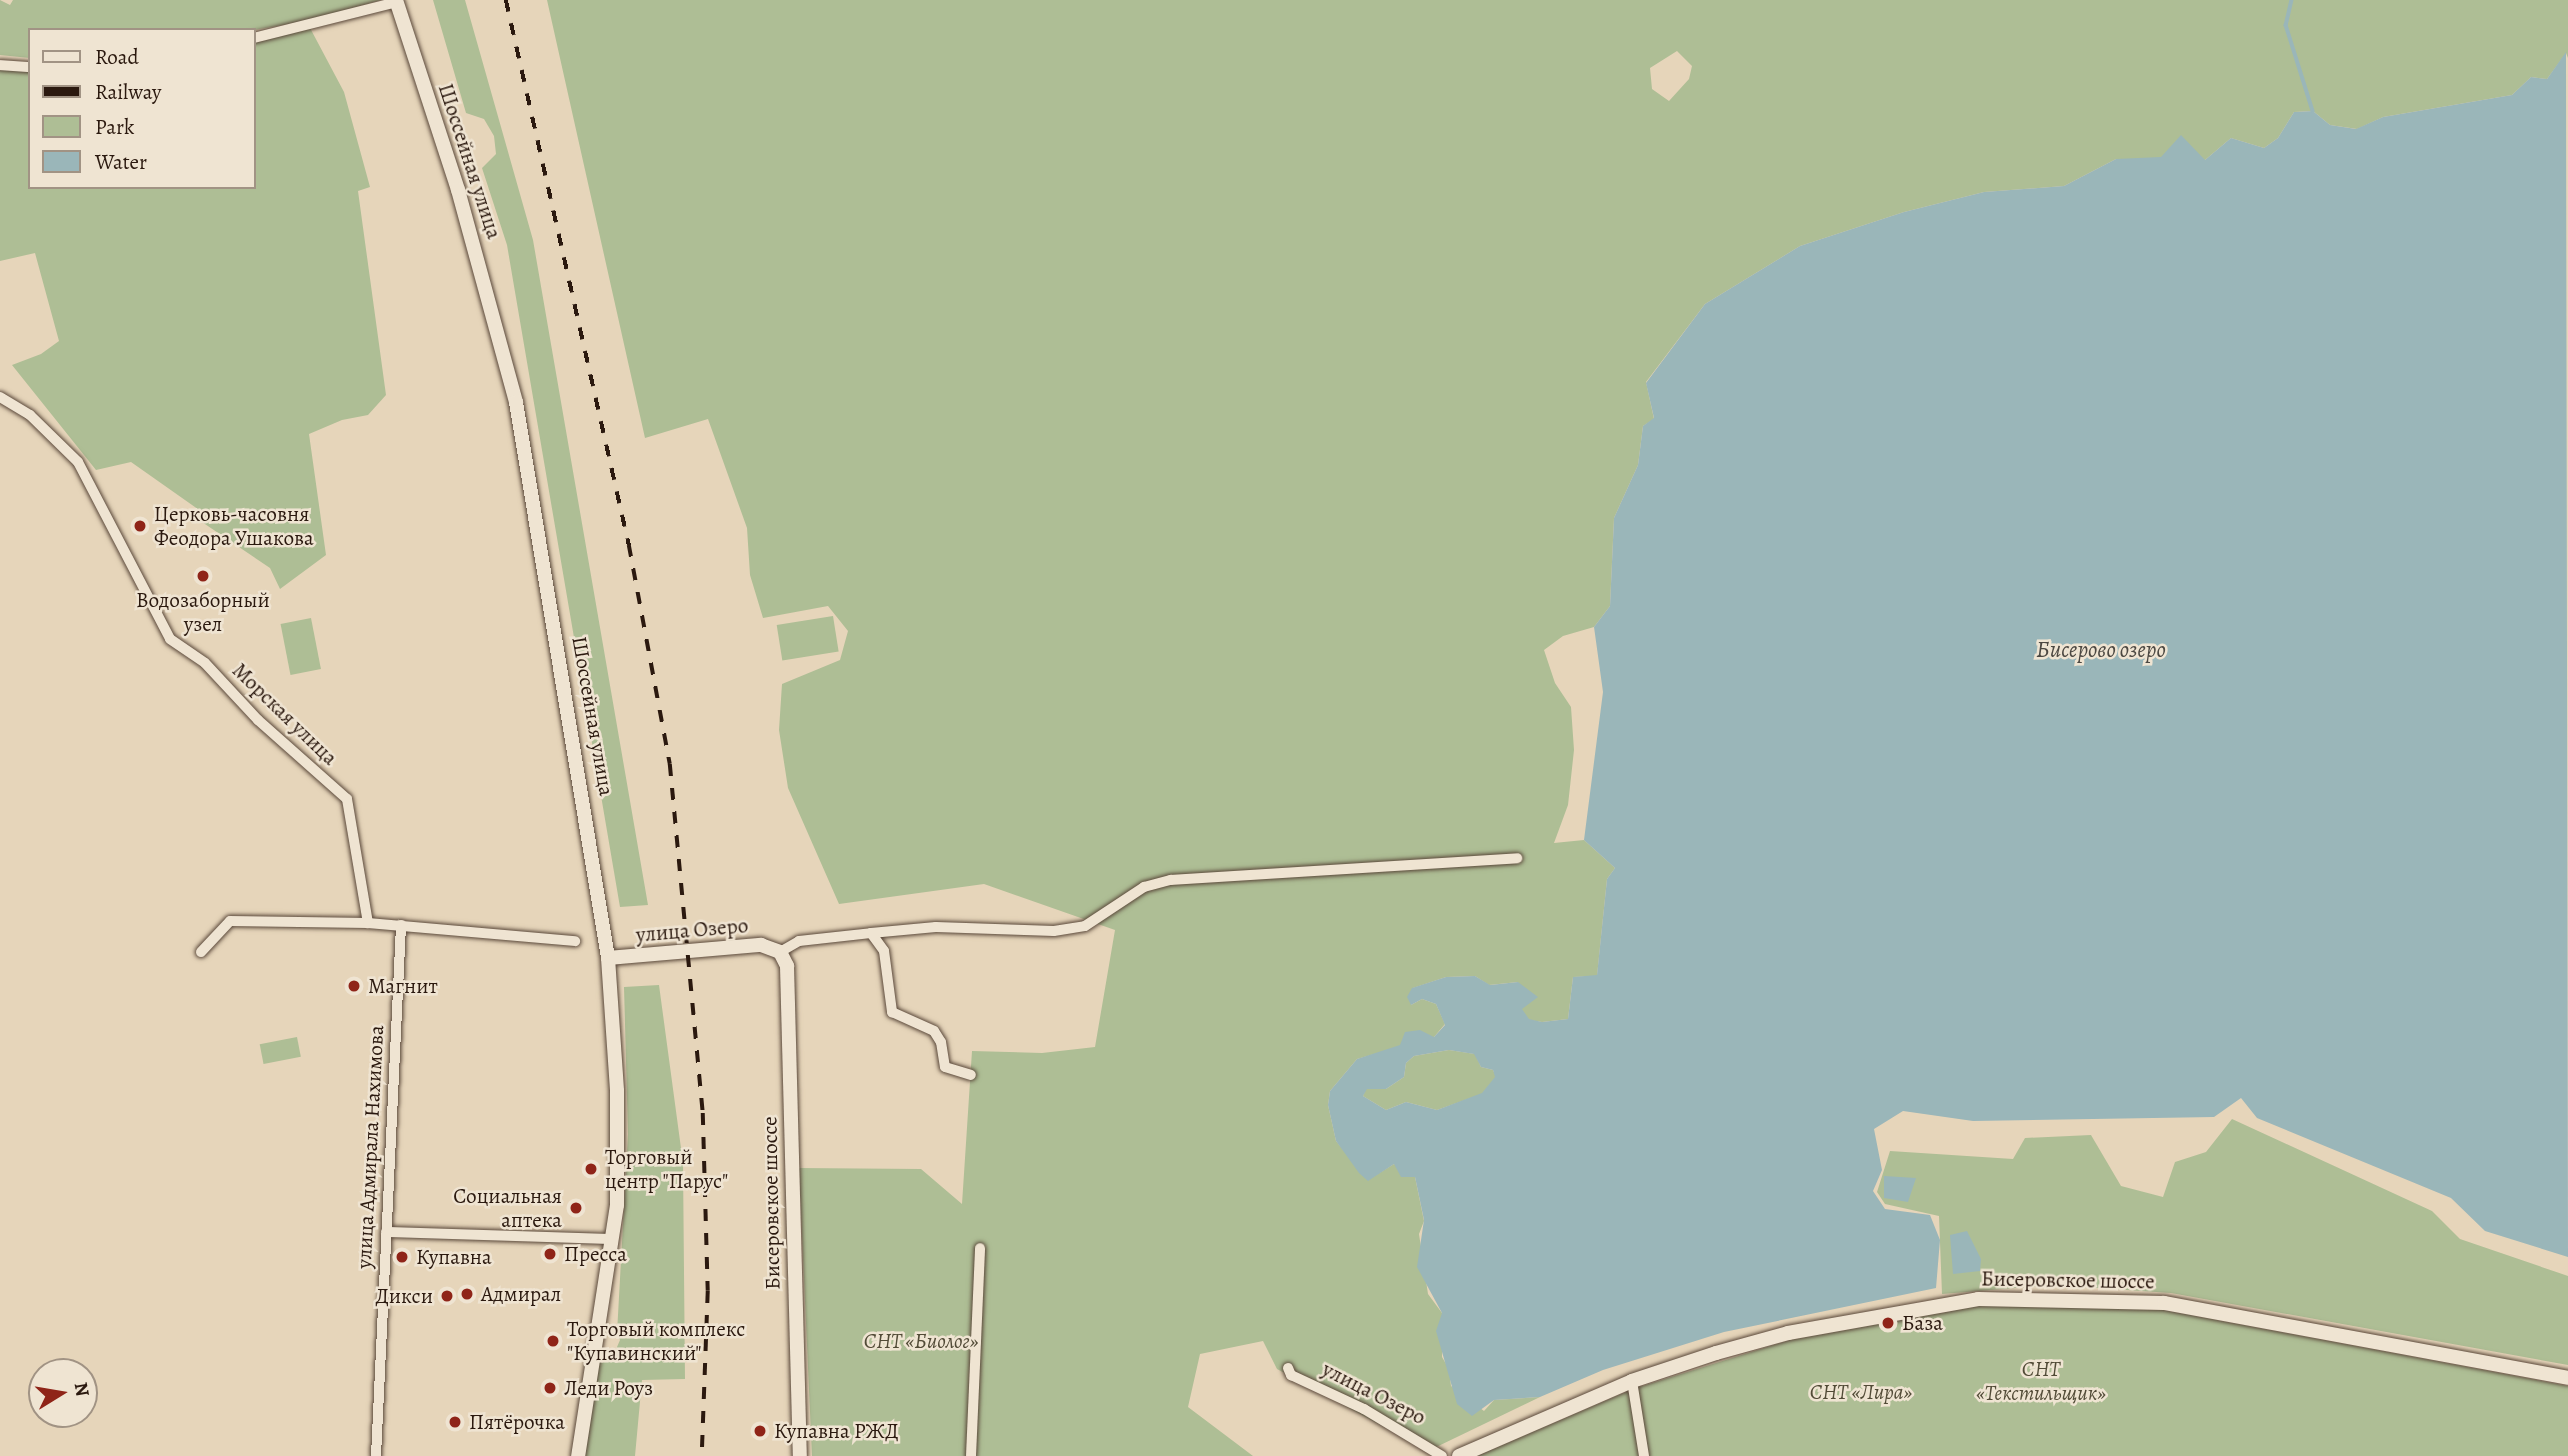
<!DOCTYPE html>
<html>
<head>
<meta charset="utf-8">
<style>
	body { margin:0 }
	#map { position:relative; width:2568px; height:1456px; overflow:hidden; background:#e6d5ba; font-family:Alegreya,serif }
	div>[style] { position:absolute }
	.green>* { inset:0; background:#aebe95; transform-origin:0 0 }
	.water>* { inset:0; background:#9ab6b9 }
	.stream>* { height:3.5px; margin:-1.75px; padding:0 1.75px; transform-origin:1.75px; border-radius:1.75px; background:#9ab6b9 }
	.roads { filter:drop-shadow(0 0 2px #5a483a) drop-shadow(0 0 2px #5a483a) }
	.minor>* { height:10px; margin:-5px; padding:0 5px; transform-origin:5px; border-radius:5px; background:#efe4d2 }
	.secondary>* { height:14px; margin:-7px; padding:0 7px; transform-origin:7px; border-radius:7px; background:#efe4d2 }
	.rail>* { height:3.5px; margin-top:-1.75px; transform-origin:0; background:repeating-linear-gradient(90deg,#2b190f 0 12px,transparent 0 24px) }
	.dots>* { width:19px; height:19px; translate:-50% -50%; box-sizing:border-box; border:4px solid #efe4d2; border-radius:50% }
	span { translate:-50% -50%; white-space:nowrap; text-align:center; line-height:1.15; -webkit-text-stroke:5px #efe4d2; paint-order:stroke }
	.street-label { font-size:21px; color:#2b190f }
	.poi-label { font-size:21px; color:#2b190f }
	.left { translate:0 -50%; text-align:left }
	.right { translate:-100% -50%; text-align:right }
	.park-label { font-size:21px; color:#524b37; font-style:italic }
	.water-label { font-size:23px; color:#4c4842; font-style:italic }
	.legend { position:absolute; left:28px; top:28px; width:228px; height:161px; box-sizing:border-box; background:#efe4d2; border:2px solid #a19384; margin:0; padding:9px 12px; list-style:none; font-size:21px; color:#2b190f }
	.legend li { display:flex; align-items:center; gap:14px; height:35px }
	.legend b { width:35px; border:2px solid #a19384 }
	.north { position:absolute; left:28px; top:1358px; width:70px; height:70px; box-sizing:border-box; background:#efe4d2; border:2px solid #a19384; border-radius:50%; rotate:79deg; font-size:19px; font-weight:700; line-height:28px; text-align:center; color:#2b190f }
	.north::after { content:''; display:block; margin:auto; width:24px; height:32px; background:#8f2418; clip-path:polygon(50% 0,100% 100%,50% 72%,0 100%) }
</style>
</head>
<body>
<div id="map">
	<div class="green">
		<div style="clip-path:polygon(0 0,10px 5px,13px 0,381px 0,312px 20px,254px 30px,30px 30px,30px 58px,0 55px)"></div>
		<div style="clip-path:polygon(433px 0,465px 0,533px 240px,648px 905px,620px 907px,507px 245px,482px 168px,496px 154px,494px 136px,484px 119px,466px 113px)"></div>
		<div style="clip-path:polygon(evenodd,547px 0,2568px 0,2568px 58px,2566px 53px,2547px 79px,2531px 77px,2512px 95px,2383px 117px,2357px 129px,2330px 125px,2313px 111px,2294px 112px,2278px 138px,2264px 148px,2231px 138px,2205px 160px,2116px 159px,2064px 186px,1984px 192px,1904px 212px,1800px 246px,1705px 304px,1646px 382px,1654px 419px,1643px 426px,1638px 465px,1614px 518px,1610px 606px,1594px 627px,1563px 636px,1544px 650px,1555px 683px,1571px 707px,1574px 750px,1568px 805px,1554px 843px,1584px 840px,1615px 868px,1607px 879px,1597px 976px,1573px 977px,1568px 1019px,1542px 1022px,1529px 1020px,1521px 1009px,1518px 982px,1489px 985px,1475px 976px,1446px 977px,1413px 988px,1411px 1005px,1422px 999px,1436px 1004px,1445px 1024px,1434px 1037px,1357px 1059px,1330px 1091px,1328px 1105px,1336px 1141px,1368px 1180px,1394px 1164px,1415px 1177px,1424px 1221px,1419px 1234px,1428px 1294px,1442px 1313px,1442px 1357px,1449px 1369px,1451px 1386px,1484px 1411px,1494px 1400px,1540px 1397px,1428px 1451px,1277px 1369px,1263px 1341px,1200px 1354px,1188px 1407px,1253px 1456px,812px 1456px,799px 1168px,921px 1169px,962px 1204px,972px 1051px,1042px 1053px,1095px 1047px,1115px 930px,984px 884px,839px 904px,788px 788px,779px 730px,782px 684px,840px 660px,848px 631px,828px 606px,763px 618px,750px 575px,747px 528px,708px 419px,645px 438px,547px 0,1677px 51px,1692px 66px,1689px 79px,1669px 101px,1652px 89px,1650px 68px,1677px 51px)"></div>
		<div style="clip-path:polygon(309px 26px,344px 92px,370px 187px,358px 191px,386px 395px,368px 415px,342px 420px,309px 434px,326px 555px,280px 589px,270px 568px,199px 520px,202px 512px,131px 462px,96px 470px,12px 365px,41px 354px,59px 341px,35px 253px,0 261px,0 65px,30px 67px,30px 187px,254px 187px,254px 38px)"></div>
		<div style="left:833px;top:616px;width:36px;height:57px;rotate:81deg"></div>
		<div style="left:311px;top:618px;width:52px;height:31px;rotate:79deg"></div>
		<div style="clip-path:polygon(659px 985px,683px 1163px,685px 1379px,642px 1380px,635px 1456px,578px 1456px,595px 1359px,614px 1354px,620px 1340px,617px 1333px,628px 1134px,624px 987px)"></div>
		<div style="left:297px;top:1037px;width:20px;height:38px;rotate:79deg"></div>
		<div style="clip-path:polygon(1449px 1050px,1475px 1054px,1481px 1067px,1493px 1070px,1496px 1077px,1482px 1094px,1437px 1110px,1406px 1102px,1386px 1110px,1363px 1096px,1366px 1089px,1386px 1089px,1404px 1077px,1406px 1063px,1414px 1056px)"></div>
		<div style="clip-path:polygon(2232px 1119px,2432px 1211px,2460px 1239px,2568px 1276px,2568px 1365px,2171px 1293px,2053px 1285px,1942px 1294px,1939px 1216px,1885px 1204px,1877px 1192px,1890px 1151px,2013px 1159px,2025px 1138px,2091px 1135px,2121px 1186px,2163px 1197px,2175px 1162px,2206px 1152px)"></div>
		<div style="clip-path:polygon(2036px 1305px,2163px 1310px,2568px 1386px,2568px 1456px,1477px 1456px,1633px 1389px,1790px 1340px,1979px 1306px)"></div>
	</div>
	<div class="water">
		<div style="clip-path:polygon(evenodd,2566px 52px,2568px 1257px,2485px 1231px,2451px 1198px,2257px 1118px,2241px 1098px,2214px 1117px,1973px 1121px,1903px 1111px,1874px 1129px,1882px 1170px,1873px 1191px,1885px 1209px,1930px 1215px,1940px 1240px,1936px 1288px,1724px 1332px,1603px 1370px,1540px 1397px,1494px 1400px,1472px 1416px,1457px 1404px,1436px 1331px,1442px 1313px,1417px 1267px,1424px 1220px,1415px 1177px,1401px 1177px,1394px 1164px,1368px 1181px,1359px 1173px,1336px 1141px,1328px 1105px,1330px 1091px,1357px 1059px,1400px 1045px,1405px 1032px,1420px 1030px,1434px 1037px,1445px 1025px,1436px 1004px,1422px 999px,1411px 1005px,1407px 997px,1412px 988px,1446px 977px,1475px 976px,1490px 985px,1518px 982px,1538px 997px,1522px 1009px,1529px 1019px,1542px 1022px,1568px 1019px,1573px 977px,1597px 975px,1607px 879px,1615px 868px,1584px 840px,1603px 692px,1594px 627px,1610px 606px,1614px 518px,1638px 465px,1643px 426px,1654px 418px,1646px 383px,1705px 304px,1800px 246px,1904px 212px,1984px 192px,2064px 186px,2116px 159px,2161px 157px,2181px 135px,2205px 160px,2231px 138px,2264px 148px,2278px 138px,2294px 112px,2313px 111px,2330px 125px,2356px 129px,2383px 117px,2512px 95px,2531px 77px,2547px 79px,2566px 52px,1449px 1050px,1474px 1054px,1481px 1067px,1493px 1070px,1495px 1077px,1482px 1093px,1437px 1110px,1406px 1102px,1386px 1110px,1363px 1096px,1367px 1089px,1386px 1089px,1404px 1077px,1406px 1063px,1414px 1056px,1449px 1050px)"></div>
		<div style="clip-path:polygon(1884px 1176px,1916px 1178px,1908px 1202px,1884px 1198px)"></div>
		<div style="clip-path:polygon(1967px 1231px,1981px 1259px,1980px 1271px,1953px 1274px,1950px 1235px)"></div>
	</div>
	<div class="stream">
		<div style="left:2292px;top:0;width:26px;rotate:103deg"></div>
		<div style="left:2286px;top:25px;width:90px;rotate:72.6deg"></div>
	</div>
	<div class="roads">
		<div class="minor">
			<div style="left:254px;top:38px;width:147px;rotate:-14.1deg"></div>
			<div style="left:0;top:65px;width:30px;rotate:4deg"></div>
			<div style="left:0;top:397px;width:35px;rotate:31deg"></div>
			<div style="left:30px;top:415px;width:67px;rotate:44.4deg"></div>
			<div style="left:78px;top:462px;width:199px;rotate:62.5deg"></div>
			<div style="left:170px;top:639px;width:42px;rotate:34.4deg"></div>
			<div style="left:205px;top:663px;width:78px;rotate:47.1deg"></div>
			<div style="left:258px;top:720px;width:119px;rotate:41.6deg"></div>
			<div style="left:347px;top:799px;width:126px;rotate:80.4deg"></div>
			<div style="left:871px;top:933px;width:65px;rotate:-5.3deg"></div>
			<div style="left:936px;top:927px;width:118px;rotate:1.9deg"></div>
			<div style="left:1054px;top:931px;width:31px;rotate:-9deg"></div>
			<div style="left:1085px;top:926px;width:71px;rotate:-33.5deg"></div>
			<div style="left:1144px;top:887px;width:28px;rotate:-15deg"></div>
			<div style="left:1171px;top:880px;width:347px;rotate:-3.6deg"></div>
			<div style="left:201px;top:952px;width:42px;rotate:-46.9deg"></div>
			<div style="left:230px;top:921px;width:138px;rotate:0.8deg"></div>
			<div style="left:368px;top:923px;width:208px;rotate:5deg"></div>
			<div style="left:780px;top:952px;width:22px;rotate:-30deg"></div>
			<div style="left:799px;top:941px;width:72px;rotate:-6.3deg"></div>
			<div style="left:871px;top:933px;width:22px;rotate:54deg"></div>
			<div style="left:884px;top:951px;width:62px;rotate:82.5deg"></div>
			<div style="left:892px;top:1012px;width:46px;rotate:24.3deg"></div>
			<div style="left:934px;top:1031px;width:13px;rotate:58deg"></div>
			<div style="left:941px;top:1042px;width:25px;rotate:81deg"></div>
			<div style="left:945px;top:1067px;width:27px;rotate:17deg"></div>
			<div style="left:386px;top:1232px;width:227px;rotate:1.8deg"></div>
			<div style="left:1288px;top:1368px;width:8px;rotate:67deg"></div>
			<div style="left:1291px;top:1375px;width:81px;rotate:25deg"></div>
			<div style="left:1364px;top:1409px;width:91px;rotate:31.1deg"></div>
			<div style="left:1632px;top:1381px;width:76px;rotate:80.9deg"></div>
			<div style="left:376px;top:1456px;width:532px;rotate:-87.3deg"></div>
			<div style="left:971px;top:1456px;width:208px;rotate:-87.5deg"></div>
		</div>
		<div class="secondary">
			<div style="left:396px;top:0;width:200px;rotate:71.9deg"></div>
			<div style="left:458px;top:190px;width:220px;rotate:74.7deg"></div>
			<div style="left:516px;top:402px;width:564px;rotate:80.6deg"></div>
			<div style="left:608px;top:958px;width:133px;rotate:86.1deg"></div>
			<div style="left:617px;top:1091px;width:114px;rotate:90deg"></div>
			<div style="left:617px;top:1205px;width:254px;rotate:98.8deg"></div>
			<div style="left:608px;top:958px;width:154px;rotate:-4.9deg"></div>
			<div style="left:761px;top:945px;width:20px;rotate:20deg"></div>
			<div style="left:780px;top:952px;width:16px;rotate:63deg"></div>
			<div style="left:787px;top:966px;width:490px;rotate:88.5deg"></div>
			<div style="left:1459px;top:1456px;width:189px;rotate:-23.4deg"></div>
			<div style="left:1632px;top:1381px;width:89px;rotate:-18.4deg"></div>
			<div style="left:1716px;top:1353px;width:75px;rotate:-15.5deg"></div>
			<div style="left:1788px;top:1333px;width:193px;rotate:-10.1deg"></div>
			<div style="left:1978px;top:1299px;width:186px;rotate:1.2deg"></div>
			<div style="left:2164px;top:1303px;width:411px;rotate:10.5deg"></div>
		</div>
	</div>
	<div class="rail">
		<div style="left:506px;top:0;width:559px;rotate:77.28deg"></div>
		<div style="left:629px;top:545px;width:223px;rotate:79.4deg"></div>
		<div style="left:670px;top:764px;width:351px;rotate:84.6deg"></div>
		<div style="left:703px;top:1113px;width:178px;rotate:88.4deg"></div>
		<div style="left:708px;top:1291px;width:165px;rotate:92.1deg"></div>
	</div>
	<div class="dots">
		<div style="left:140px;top:526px;background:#8f2418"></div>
		<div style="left:203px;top:576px;background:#8f2418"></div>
		<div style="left:354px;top:986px;background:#8f2418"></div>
		<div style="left:591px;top:1169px;background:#8f2418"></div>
		<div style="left:576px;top:1208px;background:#8f2418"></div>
		<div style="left:550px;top:1254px;background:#8f2418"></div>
		<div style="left:402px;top:1257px;background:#8f2418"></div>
		<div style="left:467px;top:1294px;background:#8f2418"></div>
		<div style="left:447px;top:1296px;background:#8f2418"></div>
		<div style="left:1888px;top:1323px;background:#8f2418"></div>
		<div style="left:553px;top:1341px;background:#8f2418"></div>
		<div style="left:550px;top:1388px;background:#8f2418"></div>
		<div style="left:455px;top:1422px;background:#8f2418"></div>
		<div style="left:760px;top:1431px;background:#8f2418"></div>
	</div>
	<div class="street-label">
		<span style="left:470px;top:161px;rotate:72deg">Шоссейная улица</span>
		<span style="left:285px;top:714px;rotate:44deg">Морская улица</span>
		<span style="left:593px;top:716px;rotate:80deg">Шоссейная улица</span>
		<span style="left:692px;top:930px;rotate:-5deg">улица Озеро</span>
		<span style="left:370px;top:1147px;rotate:-87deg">улица Адмирала Нахимова</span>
		<span style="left:771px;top:1203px;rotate:-91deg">Бисеровское шоссе</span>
		<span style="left:2068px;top:1280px;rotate:1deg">Бисеровское шоссе</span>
		<span style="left:1374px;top:1393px;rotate:27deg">улица Озеро</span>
	</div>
	<div class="poi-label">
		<span class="left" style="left:154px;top:526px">Церковь-часовня<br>Феодора Ушакова</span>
		<span style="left:203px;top:612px">Водозаборный<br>узел</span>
		<span class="left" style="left:368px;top:986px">Магнит</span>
		<span class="left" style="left:605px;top:1169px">Торговый<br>центр "Парус"</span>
		<span class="right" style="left:562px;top:1208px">Социальная<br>аптека</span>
		<span class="left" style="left:564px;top:1254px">Пресса</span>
		<span class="left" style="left:416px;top:1257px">Купавна</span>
		<span class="left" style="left:481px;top:1294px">Адмирал</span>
		<span class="right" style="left:433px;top:1296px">Дикси</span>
		<span class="left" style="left:1902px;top:1323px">База</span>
		<span class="left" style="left:567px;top:1341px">Торговый комплекс<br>"Купавинский"</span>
		<span class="left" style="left:564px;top:1388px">Леди Роуз</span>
		<span class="left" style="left:469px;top:1422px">Пятёрочка</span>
		<span class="left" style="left:774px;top:1431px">Купавна РЖД</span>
	</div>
	<div class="park-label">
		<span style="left:921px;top:1341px">СНТ «Биолог»</span>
		<span style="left:2041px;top:1381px">СНТ<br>«Текстильщик»</span>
		<span style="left:1861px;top:1392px">СНТ «Лира»</span>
	</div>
	<div class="water-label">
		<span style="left:2101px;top:650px">Бисерово озеро</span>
	</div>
	<ul class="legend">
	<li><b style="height:9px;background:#efe4d2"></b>Road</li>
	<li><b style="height:9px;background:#2b190f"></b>Railway</li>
	<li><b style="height:19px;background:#aebe95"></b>Park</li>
	<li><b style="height:19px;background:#9ab6b9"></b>Water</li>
	</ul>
	<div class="north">N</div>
</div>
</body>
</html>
